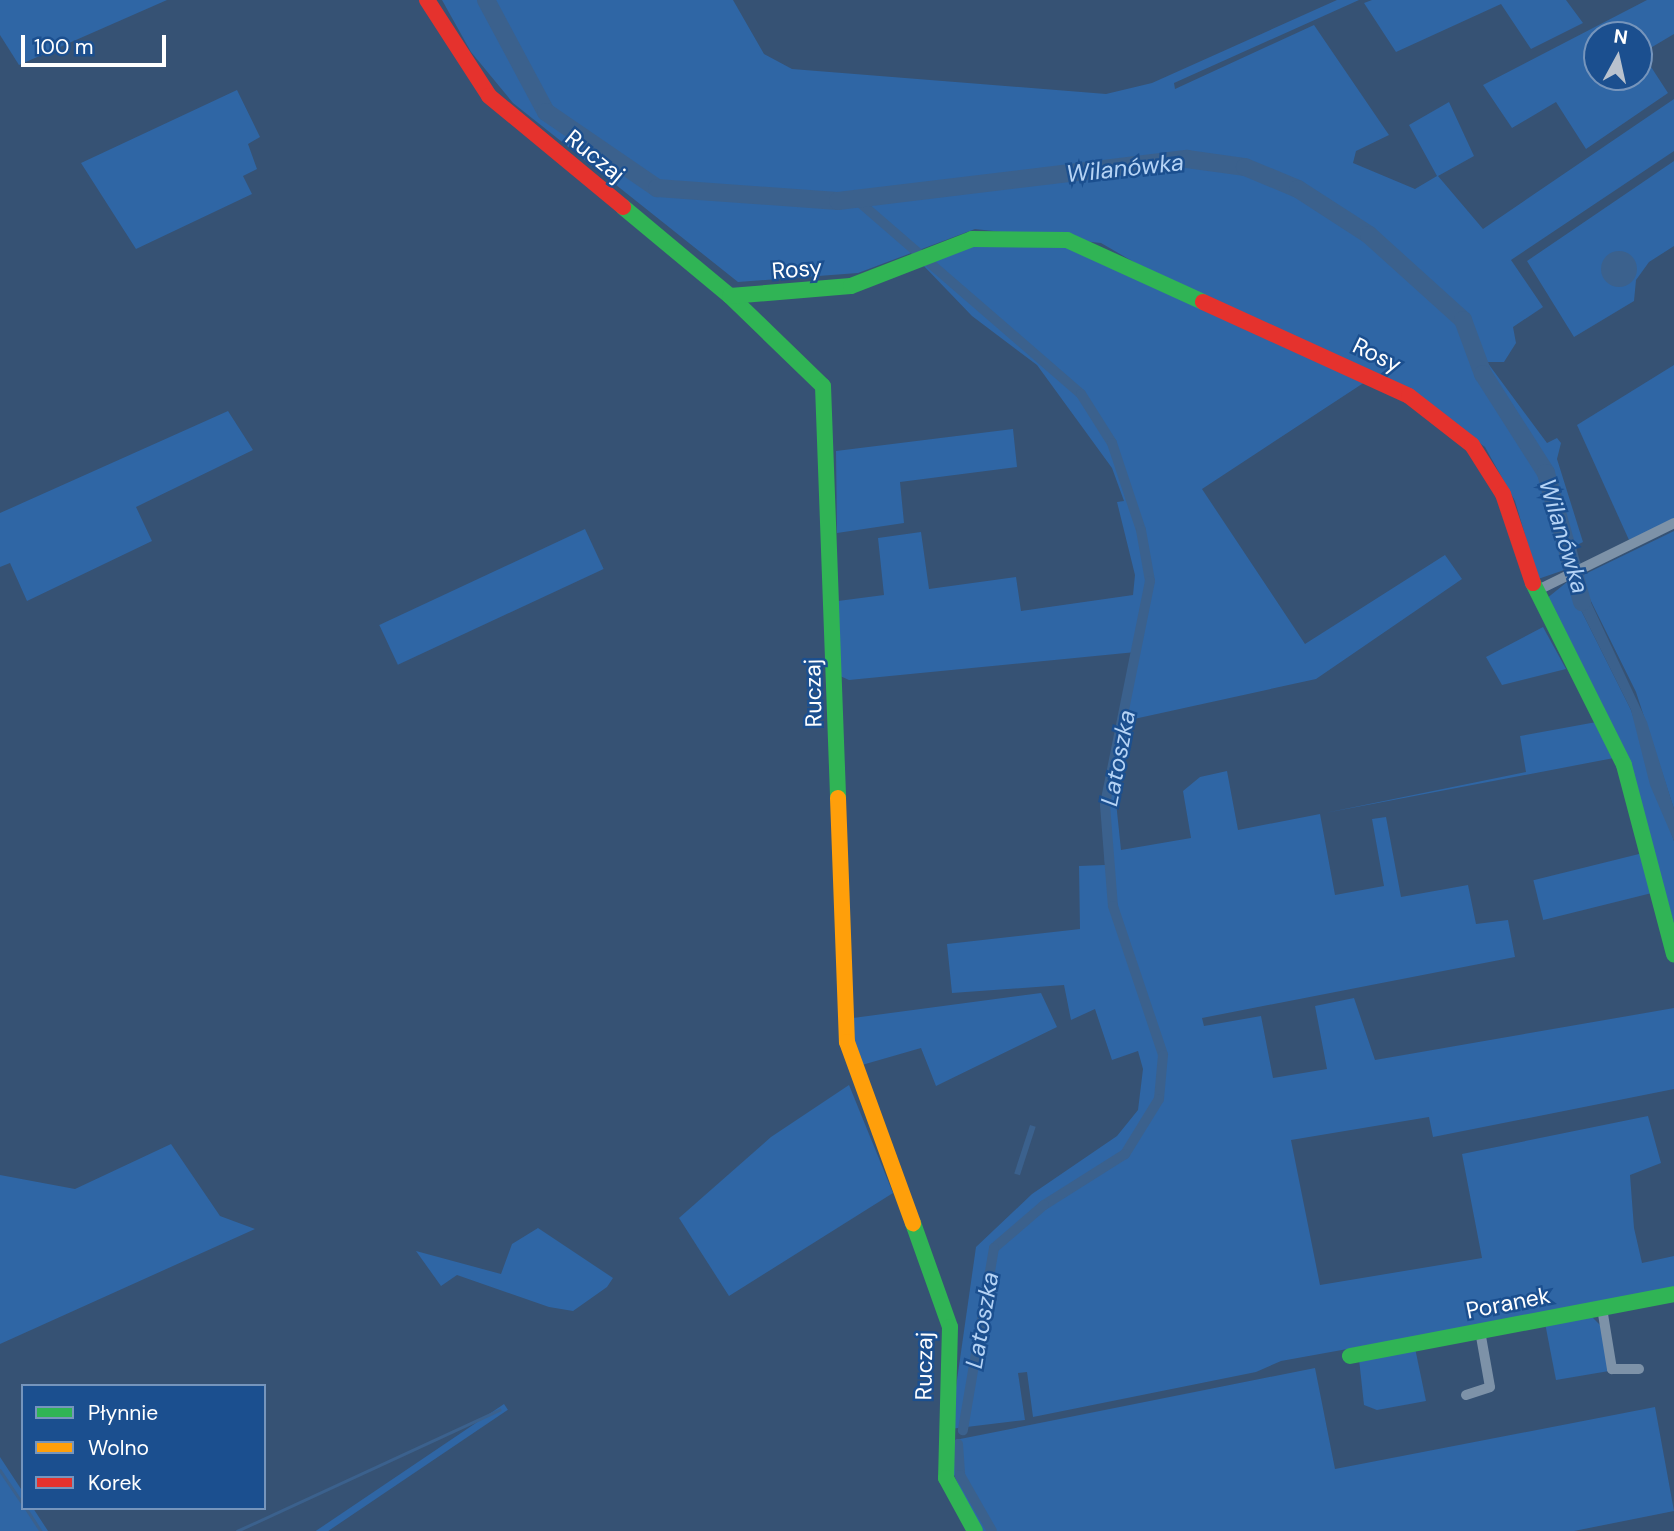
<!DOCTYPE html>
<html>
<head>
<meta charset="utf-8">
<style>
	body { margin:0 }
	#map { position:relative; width:1674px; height:1531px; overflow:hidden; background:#365274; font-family:"DM Sans",sans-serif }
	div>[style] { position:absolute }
	.green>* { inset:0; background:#2f66a5; transform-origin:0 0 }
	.water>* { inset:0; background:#3b618d; transform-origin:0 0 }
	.round { border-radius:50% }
	.stream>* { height:2.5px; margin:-1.25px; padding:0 1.25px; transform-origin:1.25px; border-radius:1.25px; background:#3b618d }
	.canal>* { height:10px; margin:-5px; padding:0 5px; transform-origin:5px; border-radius:5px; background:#3b618d }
	.river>* { height:18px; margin:-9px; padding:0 9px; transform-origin:9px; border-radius:9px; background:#3b618d }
	.street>* { height:10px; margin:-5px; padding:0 5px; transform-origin:5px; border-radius:5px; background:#7d92a8 }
	.fast>* { height:16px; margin:-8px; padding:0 8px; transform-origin:8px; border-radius:8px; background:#30b455 }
	.slow>* { height:16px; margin:-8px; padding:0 8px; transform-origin:8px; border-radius:8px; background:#ff9f0a }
	.jam>* { height:16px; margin:-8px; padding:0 8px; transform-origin:8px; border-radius:8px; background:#e5322d }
	span { translate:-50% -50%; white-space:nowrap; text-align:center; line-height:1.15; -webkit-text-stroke:5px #1b4f8f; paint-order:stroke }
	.street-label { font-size:23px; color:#fff }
	.water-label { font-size:24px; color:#b5d3f5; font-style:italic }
	.legend { position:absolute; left:21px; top:1384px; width:245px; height:126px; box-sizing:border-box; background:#1b4f8f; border:2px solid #7695bc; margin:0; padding:9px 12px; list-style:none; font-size:21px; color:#fff }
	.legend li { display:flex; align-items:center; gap:14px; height:35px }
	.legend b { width:35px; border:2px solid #7695bc }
	.north { position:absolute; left:1583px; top:21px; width:70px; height:70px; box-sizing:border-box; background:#1b4f8f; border:2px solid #7695bc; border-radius:50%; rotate:8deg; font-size:19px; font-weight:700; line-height:28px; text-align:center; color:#fff }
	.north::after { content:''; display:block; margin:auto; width:24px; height:32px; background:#b9c2ce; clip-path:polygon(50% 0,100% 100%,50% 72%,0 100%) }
	.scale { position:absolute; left:21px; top:35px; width:145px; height:32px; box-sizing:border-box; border:4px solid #fff; border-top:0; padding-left:9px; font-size:21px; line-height:24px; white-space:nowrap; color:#fff; -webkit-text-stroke:5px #1b4f8f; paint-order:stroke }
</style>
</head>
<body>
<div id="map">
	<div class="green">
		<div style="clip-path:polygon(0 0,167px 0,19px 65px,0 35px)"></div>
		<div style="clip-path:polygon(442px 0,733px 0,764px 54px,792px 69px,1106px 94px,1152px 83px,1337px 0,1359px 0,1174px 83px,1175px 89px,1314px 25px,1389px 135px,1356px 151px,1353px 163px,1415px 189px,1437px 176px,1409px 125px,1449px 102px,1474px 156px,1438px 176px,1483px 229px,1674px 99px,1674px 151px,1511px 260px,1543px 307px,1513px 327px,1516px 343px,1504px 362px,1487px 362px,1547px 443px,1557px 438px,1561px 443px,1557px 459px,1583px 542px,1573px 547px,1579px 565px,1538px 579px,1515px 501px,1485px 447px,1408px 391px,1165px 280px,1101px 243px,975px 229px,858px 273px,738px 282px,513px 103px,471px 52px)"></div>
		<div style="clip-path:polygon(1372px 0,1566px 0,1583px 23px,1531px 49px,1501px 4px,1396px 52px,1364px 3px)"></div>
		<div style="clip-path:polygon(evenodd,1647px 0,1674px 0,1674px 34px,1642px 53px,1668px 93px,1586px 149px,1556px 102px,1512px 128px,1483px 85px,1647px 0,1597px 35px,1639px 35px,1639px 77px,1597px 77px,1597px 35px)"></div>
		<div style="clip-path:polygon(237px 90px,260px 137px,248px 144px,257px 169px,243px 176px,252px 194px,136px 249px,81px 163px)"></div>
		<div style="clip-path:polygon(1674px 161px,1674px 246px,1649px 262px,1636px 280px,1634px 301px,1574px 337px,1527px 261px)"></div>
		<div style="clip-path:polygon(1068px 244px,1365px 382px,1202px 489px,1305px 644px,1445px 555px,1462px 579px,1316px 679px,1134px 719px,1116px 802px,1121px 850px,1191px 838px,1183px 791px,1200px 777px,1227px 771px,1238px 830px,1320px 814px,1335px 895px,1384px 886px,1372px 819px,1386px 817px,1401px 897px,1468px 885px,1476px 924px,1508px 920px,1515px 957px,1202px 1018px,1204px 1026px,1261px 1016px,1273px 1078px,1327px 1069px,1315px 1006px,1354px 998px,1375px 1060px,1674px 1008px,1674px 1089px,1433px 1137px,1429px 1117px,1291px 1140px,1320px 1285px,1482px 1258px,1462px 1154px,1648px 1116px,1661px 1163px,1630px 1175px,1634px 1228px,1642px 1263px,1674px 1256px,1674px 1290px,1281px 1361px,1256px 1372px,1033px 1417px,1027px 1372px,1018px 1373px,1025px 1420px,950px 1429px,976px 1247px,1032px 1194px,1117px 1136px,1138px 1110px,1143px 1069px,1138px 1051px,1112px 1060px,1095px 1009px,1071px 1020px,1064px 985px,952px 993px,947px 944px,1080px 929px,1079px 866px,1105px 865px,1102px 797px,1136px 652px,849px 680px,840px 676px,838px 601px,884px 595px,878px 538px,921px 532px,929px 589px,1016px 577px,1021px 611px,1133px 595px,1135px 575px,1117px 502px,1124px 501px,1112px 468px,1037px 365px,972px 316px,922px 264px,966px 245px)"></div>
		<div style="clip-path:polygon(1674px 365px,1674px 519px,1629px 540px,1577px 425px)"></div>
		<div style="clip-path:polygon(228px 411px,253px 450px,136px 507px,152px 541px,27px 601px,10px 563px,0 567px,0 513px)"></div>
		<div style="clip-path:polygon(1013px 429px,1017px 467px,900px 482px,904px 523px,837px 533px,836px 451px)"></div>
		<div style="left:585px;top:529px;width:44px;height:227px;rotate:65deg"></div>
		<div style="clip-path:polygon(1674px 531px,1674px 809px,1636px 692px,1579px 577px)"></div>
		<div style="clip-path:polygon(1567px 582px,1631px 710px,1674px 841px,1674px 923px,1626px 761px,1546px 599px)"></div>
		<div style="clip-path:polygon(1543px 627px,1566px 669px,1502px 685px,1486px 657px)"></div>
		<div style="clip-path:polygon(1602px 721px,1614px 758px,1325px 813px,1526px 772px,1520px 736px)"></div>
		<div style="left:1643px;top:853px;width:41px;height:113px;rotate:76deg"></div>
		<div style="clip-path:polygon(1041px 993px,1057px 1027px,936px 1086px,921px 1048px,855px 1067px,853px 1018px)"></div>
		<div style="clip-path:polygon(849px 1085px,893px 1193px,729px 1296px,679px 1218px,771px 1137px)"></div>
		<div style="clip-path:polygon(171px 1144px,220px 1216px,255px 1229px,0 1344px,0 1175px,75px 1189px)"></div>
		<div style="clip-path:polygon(538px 1228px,613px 1278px,607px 1287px,573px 1311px,549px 1307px,457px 1275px,441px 1286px,416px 1251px,501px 1274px,512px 1244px)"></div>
		<div style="clip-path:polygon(1591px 1316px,1602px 1327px,1609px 1371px,1556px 1380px,1545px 1323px)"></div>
		<div style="clip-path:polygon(1415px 1348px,1426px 1401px,1377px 1410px,1364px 1405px,1359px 1359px)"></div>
		<div style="clip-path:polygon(1315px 1368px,1335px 1469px,1655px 1407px,1674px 1511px,1574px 1531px,980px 1531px,950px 1466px,950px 1441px)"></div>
		<div style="left:504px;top:1404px;width:7px;height:303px;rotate:56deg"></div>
		<div style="clip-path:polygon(0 1457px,23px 1492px,23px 1508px,33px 1508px,48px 1531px,0 1531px)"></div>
	</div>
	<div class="water">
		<div class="round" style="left:1601px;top:251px;width:36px;height:36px"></div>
		<div style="clip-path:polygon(1579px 577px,1647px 722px,1674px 809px,1674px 841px,1650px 785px,1631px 710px,1567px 582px)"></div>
		<div style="left:1030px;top:1125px;width:6px;height:51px;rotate:18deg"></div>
	</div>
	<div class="stream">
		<div style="left:0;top:1470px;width:41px;rotate:55.9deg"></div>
		<div style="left:26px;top:1508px;width:27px;rotate:57deg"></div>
		<div style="left:237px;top:1531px;width:289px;rotate:-24.8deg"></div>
	</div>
	<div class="canal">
		<div style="left:857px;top:200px;width:296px;rotate:40.9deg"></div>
		<div style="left:1081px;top:394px;width:58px;rotate:57.7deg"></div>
		<div style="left:1112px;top:443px;width:92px;rotate:71.6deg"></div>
		<div style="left:1141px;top:530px;width:52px;rotate:80deg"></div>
		<div style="left:1150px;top:581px;width:228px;rotate:101.4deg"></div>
		<div style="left:1105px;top:805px;width:101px;rotate:85.5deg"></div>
		<div style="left:1113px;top:906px;width:157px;rotate:71.4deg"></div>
		<div style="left:1163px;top:1055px;width:44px;rotate:95.2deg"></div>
		<div style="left:1159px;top:1099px;width:65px;rotate:121.7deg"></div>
		<div style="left:1125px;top:1154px;width:96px;rotate:147.8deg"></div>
		<div style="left:1044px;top:1205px;width:66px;rotate:139.3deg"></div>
		<div style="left:994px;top:1248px;width:185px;rotate:99.7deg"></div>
		<div style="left:958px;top:1444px;width:31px;rotate:86deg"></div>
		<div style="left:960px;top:1475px;width:64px;rotate:60.3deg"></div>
	</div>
	<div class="river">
		<div style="left:486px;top:0;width:127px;rotate:61.8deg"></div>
		<div style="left:546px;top:112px;width:135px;rotate:34.4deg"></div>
		<div style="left:657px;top:188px;width:181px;rotate:4.1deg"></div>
		<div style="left:838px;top:201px;width:352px;rotate:-6.9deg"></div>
		<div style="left:1187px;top:159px;width:59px;rotate:7.9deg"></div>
		<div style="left:1245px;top:167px;width:57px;rotate:22.5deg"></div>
		<div style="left:1298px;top:189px;width:85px;rotate:32.9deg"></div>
		<div style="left:1369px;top:235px;width:127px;rotate:42.1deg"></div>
		<div style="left:1463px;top:320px;width:58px;rotate:69.7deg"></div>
		<div style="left:1483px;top:374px;width:117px;rotate:57.5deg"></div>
		<div style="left:1546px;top:473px;width:134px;rotate:74.4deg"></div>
	</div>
	<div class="street">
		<div style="left:1536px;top:591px;width:154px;rotate:-26.2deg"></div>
		<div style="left:1602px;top:1308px;width:62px;rotate:80.7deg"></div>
		<div style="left:1612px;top:1369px;width:27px"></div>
		<div style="left:1466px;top:1395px;width:25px;rotate:-18deg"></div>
		<div style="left:1490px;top:1387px;width:57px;rotate:-100.1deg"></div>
	</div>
	<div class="fast">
		<div style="left:623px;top:207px;width:139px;rotate:39.8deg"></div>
		<div style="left:730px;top:296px;width:129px;rotate:44.1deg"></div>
		<div style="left:823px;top:386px;width:412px;rotate:87.9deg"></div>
		<div style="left:730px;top:296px;width:121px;rotate:-4.7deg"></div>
		<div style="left:851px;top:286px;width:130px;rotate:-21.2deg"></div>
		<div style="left:972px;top:239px;width:95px;rotate:0.6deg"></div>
		<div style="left:1067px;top:240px;width:149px;rotate:24.5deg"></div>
		<div style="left:1533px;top:583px;width:203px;rotate:63.4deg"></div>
		<div style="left:1624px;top:765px;width:196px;rotate:75.2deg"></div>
		<div style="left:913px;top:1223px;width:110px;rotate:70.4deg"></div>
		<div style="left:950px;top:1327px;width:151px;rotate:91.5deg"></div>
		<div style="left:946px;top:1478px;width:60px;rotate:61.3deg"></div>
		<div style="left:1350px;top:1356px;width:330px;rotate:-10.8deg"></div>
	</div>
	<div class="slow">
		<div style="left:838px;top:798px;width:244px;rotate:87.9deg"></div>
		<div style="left:847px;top:1042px;width:193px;rotate:70deg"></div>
	</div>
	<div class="jam">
		<div style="left:427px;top:0;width:114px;rotate:57.1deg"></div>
		<div style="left:489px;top:96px;width:174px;rotate:39.6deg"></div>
		<div style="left:1203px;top:302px;width:226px;rotate:24.5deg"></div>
		<div style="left:1409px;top:396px;width:80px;rotate:37.9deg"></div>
		<div style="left:1472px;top:445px;width:58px;rotate:57.7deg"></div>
		<div style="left:1503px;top:494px;width:94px;rotate:71.4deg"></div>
	</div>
	<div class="street-label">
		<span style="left:595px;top:156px;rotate:39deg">Ruczaj</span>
		<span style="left:797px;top:269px;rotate:-5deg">Rosy</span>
		<span style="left:1377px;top:355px;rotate:26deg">Rosy</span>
		<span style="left:813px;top:693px;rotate:-91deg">Ruczaj</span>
		<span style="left:1508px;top:1303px;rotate:-11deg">Poranek</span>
		<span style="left:924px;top:1366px;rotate:-89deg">Ruczaj</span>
	</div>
	<div class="water-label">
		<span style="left:1125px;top:168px;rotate:-6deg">Wilanówka</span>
		<span style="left:1564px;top:536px;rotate:73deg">Wilanówka</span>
		<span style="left:1118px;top:758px;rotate:-79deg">Latoszka</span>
		<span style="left:982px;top:1320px;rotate:-80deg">Latoszka</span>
	</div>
	<ul class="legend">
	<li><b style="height:9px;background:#30b455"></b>Płynnie</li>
	<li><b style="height:9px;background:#ff9f0a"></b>Wolno</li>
	<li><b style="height:9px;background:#e5322d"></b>Korek</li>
	</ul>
	<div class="north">N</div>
	<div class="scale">100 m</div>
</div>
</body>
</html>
